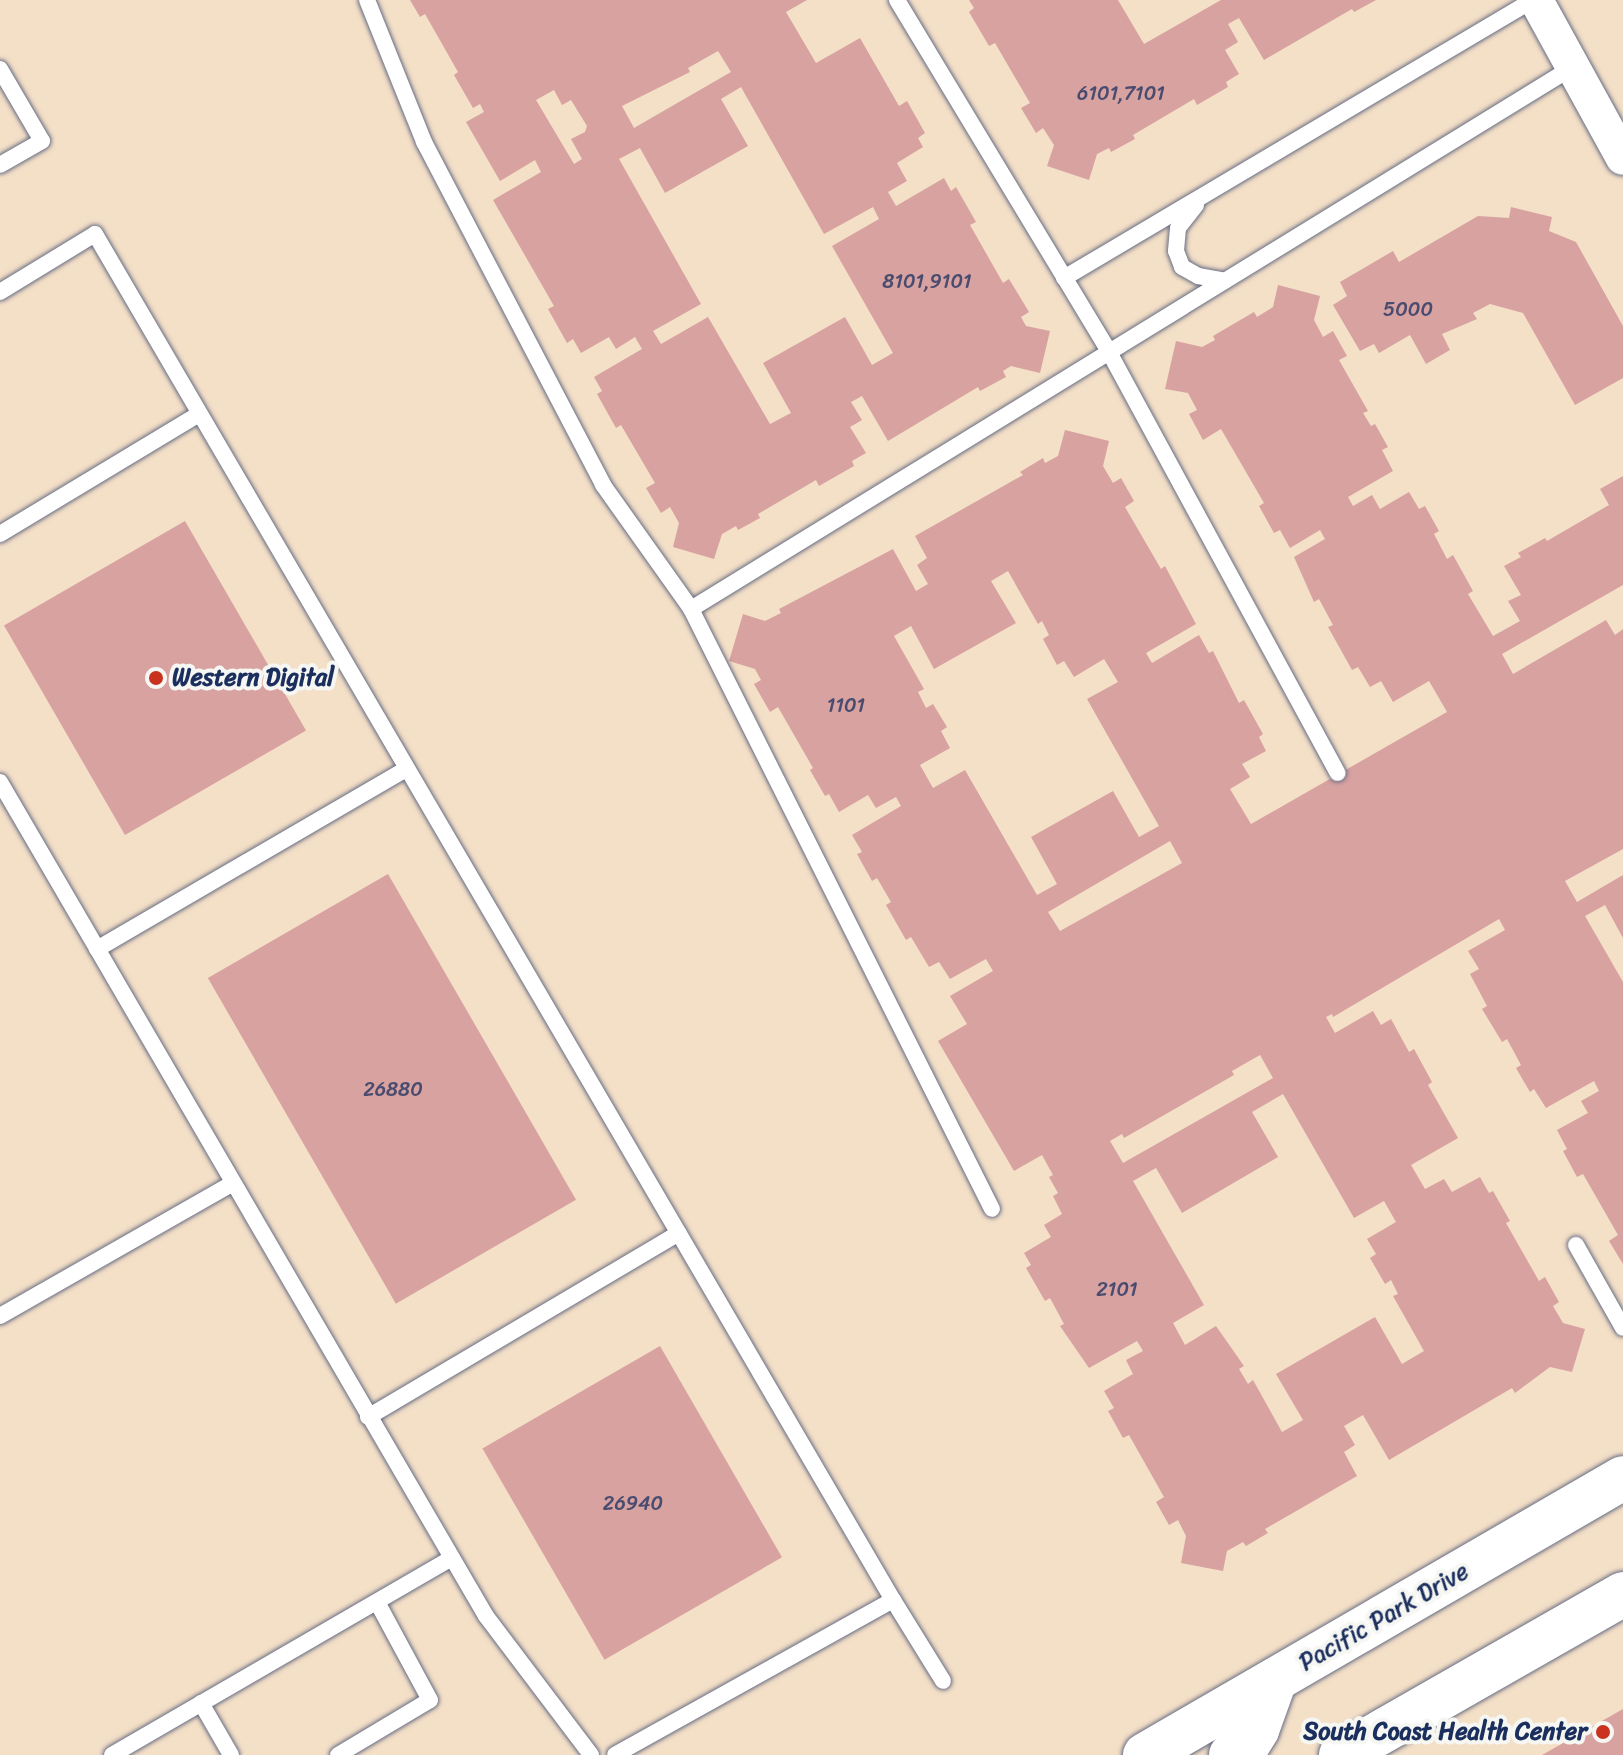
<!DOCTYPE html>
<html>
<head>
<meta charset="utf-8">
<style>
	body { margin:0 }
	#map { position:relative; width:1623px; height:1755px; overflow:hidden; background:#f4dfc7; font-family:Sriracha,sans-serif }
	div>[style] { position:absolute }
	.building>* { inset:0; background:#d8a2a1; transform-origin:0 0 }
	.roads { filter:drop-shadow(0 0 2px #676d83) drop-shadow(0 0 2px #676d83) }
	.lane>* { height:16px; margin:-8px; padding:0 8px; transform-origin:8px; border-radius:8px; background:#fff }
	.street>* { height:34px; margin:-17px; padding:0 17px; transform-origin:17px; border-radius:17px; background:#fff }
	.secondary>* { height:44px; margin:-22px; padding:0 22px; transform-origin:22px; border-radius:22px; background:#fff }
	.dots>* { width:22px; height:22px; translate:-50% -50%; box-sizing:border-box; border:4px solid #f6f6f2; border-radius:50% }
	span { translate:-50% -50%; white-space:nowrap; text-align:center; line-height:1.15; -webkit-text-stroke:8px #f6f6f2; paint-order:stroke }
	.number-label { font-size:20px; color:#4a4c6f }
	.number-label span { -webkit-text-stroke-width:0 }
	.poi-label { font-size:24px; color:#1b2f5e; font-weight:700 }
	.left { translate:0 -50%; text-align:left }
	.right { translate:-100% -50%; text-align:right }
	.street-label { font-size:24px; color:#1b2f5e }
</style>
</head>
<body>
<div id="map">
	<div class="building">
		<div style="clip-path:polygon(evenodd,410px 0,807px 0,786px 12px,816px 63px,860px 38px,899px 106px,907px 101px,925px 133px,918px 138px,923px 147px,897px 163px,907px 181px,888px 192px,896px 206px,944px 178px,951px 191px,956px 187px,976px 222px,970px 225px,1003px 283px,1009px 279px,1029px 312px,1021px 317px,1026px 326px,1050px 331px,1040px 373px,1011px 366px,1003px 371px,1006px 377px,980px 391px,978px 387px,888px 441px,862px 396px,851px 402px,862px 420px,850px 427px,866px 453px,852px 461px,854px 466px,819px 486px,816px 480px,758px 514px,760px 518px,738px 530px,736px 526px,722px 534px,714px 559px,673px 547px,679px 523px,670px 507px,661px 513px,646px 488px,655px 483px,621px 425px,616px 428px,597px 394px,602px 391px,594px 377px,642px 349px,635px 337px,616px 349px,609px 337px,581px 353px,573px 339px,567px 343px,548px 309px,554px 306px,493px 200px,541px 172px,535px 160px,500px 181px,466px 122px,484px 112px,480px 104px,473px 108px,454px 75px,458px 72px,425px 14px,420px 17px,410px 0,718px 51px,731px 72px,634px 128px,622px 106px,690px 72px,688px 68px,718px 51px,410px 0,741px 87px,824px 234px,873px 207px,879px 219px,832px 246px,893px 353px,872px 365px,845px 317px,763px 363px,791px 413px,770px 424px,708px 317px,661px 344px,653px 331px,701px 304px,619px 159px,640px 148px,665px 193px,748px 146px,721px 99px,741px 87px,410px 0,554px 90px,562px 105px,571px 100px,587px 126px,585px 132px,571px 139px,582px 159px,574px 164px,536px 100px,554px 90px)"></div>
		<div style="clip-path:polygon(969px 0,1118px 0,1144px 44px,1221px 0,1376px 0,1354px 12px,1352px 9px,1264px 60px,1239px 18px,1228px 24px,1238px 42px,1225px 50px,1239px 74px,1226px 82px,1228px 87px,1197px 105px,1194px 99px,1133px 135px,1135px 139px,1111px 152px,1109px 148px,1097px 154px,1089px 180px,1047px 166px,1054px 145px,1043px 128px,1036px 133px,1021px 108px,1030px 103px,995px 43px,989px 46px,969px 12px,974px 8px)"></div>
		<div style="clip-path:polygon(1511px 207px,1552px 217px,1549px 231px,1576px 242px,1623px 326px,1623px 378px,1575px 405px,1523px 313px,1490px 304px,1473px 313px,1477px 319px,1442px 334px,1450px 350px,1426px 364px,1410px 335px,1379px 353px,1374px 344px,1360px 351px,1333px 305px,1347px 296px,1340px 282px,1393px 251px,1399px 262px,1478px 216px,1509px 218px)"></div>
		<div style="clip-path:polygon(evenodd,1278px 285px,1320px 296px,1314px 320px,1323px 337px,1333px 331px,1347px 356px,1339px 360px,1368px 411px,1363px 413px,1371px 426px,1375px 424px,1388px 447px,1382px 450px,1393px 471px,1348px 497px,1353px 506px,1372px 495px,1380px 509px,1409px 492px,1419px 509px,1425px 506px,1439px 531px,1434px 534px,1447px 559px,1453px 555px,1473px 591px,1468px 594px,1493px 636px,1520px 621px,1508px 601px,1521px 595px,1504px 566px,1521px 557px,1518px 553px,1545px 538px,1547px 541px,1609px 505px,1600px 489px,1623px 476px,1623px 585px,1502px 654px,1513px 674px,1606px 620px,1615px 635px,1623px 629px,1623px 849px,1565px 881px,1577px 902px,1623px 875px,1623px 938px,1605px 905px,1585px 916px,1623px 982px,1623px 1264px,1609px 1241px,1618px 1235px,1583px 1174px,1577px 1177px,1563px 1151px,1567px 1149px,1557px 1130px,1588px 1113px,1581px 1101px,1599px 1091px,1594px 1081px,1546px 1108px,1534px 1089px,1530px 1092px,1516px 1068px,1521px 1065px,1507px 1039px,1502px 1042px,1482px 1009px,1487px 1006px,1470px 974px,1479px 969px,1468px 951px,1505px 930px,1499px 919px,1333px 1017px,1332px 1014px,1326px 1017px,1335px 1033px,1373px 1011px,1381px 1025px,1391px 1019px,1409px 1052px,1414px 1049px,1432px 1082px,1428px 1085px,1458px 1138px,1411px 1165px,1425px 1189px,1444px 1179px,1452px 1192px,1480px 1177px,1489px 1193px,1493px 1191px,1510px 1221px,1506px 1223px,1539px 1281px,1545px 1277px,1559px 1302px,1553px 1306px,1563px 1323px,1585px 1329px,1572px 1372px,1550px 1367px,1515px 1393px,1512px 1388px,1389px 1460px,1363px 1415px,1344px 1426px,1355px 1445px,1344px 1452px,1357px 1476px,1265px 1529px,1268px 1533px,1246px 1546px,1243px 1542px,1227px 1551px,1223px 1571px,1181px 1563px,1186px 1536px,1178px 1520px,1169px 1525px,1156px 1502px,1164px 1497px,1129px 1435px,1123px 1438px,1108px 1411px,1114px 1408px,1104px 1391px,1133px 1374px,1126px 1360px,1143px 1351px,1137px 1341px,1089px 1368px,1060px 1326px,1064px 1324px,1050px 1298px,1045px 1301px,1026px 1268px,1031px 1265px,1024px 1253px,1051px 1237px,1044px 1225px,1062px 1214px,1053px 1196px,1058px 1193px,1049px 1177px,1053px 1175px,1042px 1155px,1014px 1171px,938px 1041px,967px 1024px,950px 996px,993px 971px,986px 959px,950px 979px,939px 962px,929px 967px,911px 937px,906px 940px,886px 905px,891px 902px,877px 878px,872px 881px,857px 854px,862px 852px,852px 835px,901px 806px,896px 797px,876px 808px,868px 795px,839px 812px,829px 794px,825px 796px,810px 770px,813px 768px,778px 707px,770px 712px,754px 684px,761px 680px,755px 669px,729px 661px,743px 614px,765px 621px,781px 613px,779px 609px,893px 549px,916px 591px,928px 584px,917px 565px,927px 558px,915px 536px,1023px 475px,1020px 472px,1043px 458px,1045px 463px,1058px 456px,1065px 430px,1109px 441px,1103px 466px,1113px 483px,1121px 478px,1134px 501px,1125px 507px,1161px 569px,1165px 566px,1196px 624px,1146px 653px,1152px 663px,1199px 635px,1209px 653px,1213px 651px,1239px 703px,1244px 700px,1263px 734px,1259px 737px,1266px 751px,1242px 764px,1250px 777px,1230px 789px,1251px 824px,1447px 712px,1429px 681px,1393px 702px,1381px 681px,1370px 687px,1358px 667px,1352px 670px,1328px 627px,1333px 625px,1319px 599px,1314px 602px,1294px 557px,1325px 539px,1320px 530px,1290px 548px,1280px 530px,1274px 533px,1259px 506px,1264px 503px,1221px 429px,1203px 440px,1189px 414px,1197px 410px,1188px 393px,1165px 389px,1176px 341px,1202px 347px,1215px 340px,1213px 336px,1254px 312px,1257px 317px,1273px 307px,1278px 285px,1008px 571px,1038px 624px,1042px 621px,1049px 635px,1043px 639px,1057px 665px,1064px 661px,1074px 677px,1104px 659px,1118px 682px,1087px 699px,1159px 826px,1139px 837px,1113px 791px,1031px 837px,1057px 884px,1037px 895px,965px 770px,933px 788px,920px 765px,950px 748px,941px 731px,947px 727px,933px 704px,926px 708px,918px 692px,924px 689px,894px 636px,911px 626px,934px 669px,1016px 623px,991px 581px,1008px 571px,1278px 285px,1170px 841px,1182px 863px,1060px 931px,1048px 912px,1170px 841px,1278px 285px,1260px 1055px,1273px 1078px,1123px 1163px,1110px 1141px,1122px 1134px,1124px 1138px,1234px 1075px,1232px 1071px,1260px 1055px,1278px 285px,1283px 1094px,1354px 1218px,1384px 1201px,1396px 1222px,1367px 1239px,1376px 1254px,1370px 1258px,1385px 1284px,1391px 1280px,1398px 1294px,1393px 1296px,1424px 1351px,1402px 1364px,1375px 1317px,1276px 1374px,1303px 1420px,1282px 1432px,1253px 1380px,1248px 1384px,1239px 1369px,1244px 1366px,1216px 1326px,1185px 1345px,1173px 1323px,1204px 1305px,1133px 1181px,1156px 1168px,1182px 1213px,1278px 1157px,1252px 1112px,1283px 1094px)"></div>
		<div style="left:185px;top:521px;width:242px;height:209px;rotate:60deg"></div>
		<div style="left:388px;top:874px;width:376px;height:208px;rotate:60deg"></div>
		<div style="left:660px;top:1346px;width:244px;height:205px;rotate:60deg"></div>
		<div style="clip-path:polygon(1623px 1709px,1623px 1755px,1542px 1755px)"></div>
	</div>
	<div class="roads">
		<div class="lane">
			<div style="left:367px;top:0;width:153px;rotate:68.1deg"></div>
			<div style="left:424px;top:142px;width:387px;rotate:62.4deg"></div>
			<div style="left:603px;top:485px;width:152px;rotate:54.6deg"></div>
			<div style="left:691px;top:609px;width:1035px;rotate:-31.57deg"></div>
			<div style="left:897px;top:0;width:411px;rotate:58.9deg"></div>
			<div style="left:1109px;top:352px;width:479px;rotate:61.5deg"></div>
			<div style="left:0;top:69px;width:83px;rotate:59.7deg"></div>
			<div style="left:42px;top:141px;width:48px;rotate:150.3deg"></div>
			<div style="left:1196px;top:205px;width:29px;rotate:128deg"></div>
			<div style="left:1178px;top:228px;width:23px;rotate:95deg"></div>
			<div style="left:1176px;top:251px;width:17px;rotate:69deg"></div>
			<div style="left:1182px;top:267px;width:18px;rotate:29deg"></div>
			<div style="left:1198px;top:276px;width:27px;rotate:10deg"></div>
			<div style="left:1064px;top:278px;width:545px;rotate:-30.66deg"></div>
			<div style="left:0;top:292px;width:111px;rotate:-31.4deg"></div>
			<div style="left:95px;top:234px;width:1582px;rotate:59.71deg"></div>
			<div style="left:893px;top:1600px;width:318px;rotate:150.9deg"></div>
			<div style="left:0;top:534px;width:232px;rotate:-31.1deg"></div>
			<div style="left:691px;top:609px;width:671px;rotate:63.36deg"></div>
			<div style="left:0;top:782px;width:965px;rotate:59.77deg"></div>
			<div style="left:486px;top:1616px;width:174px;rotate:52.9deg"></div>
			<div style="left:97px;top:949px;width:356px;rotate:-30.2deg"></div>
			<div style="left:1576px;top:1245px;width:95px;rotate:60.5deg"></div>
			<div style="left:0;top:1316px;width:268px;rotate:-29.7deg"></div>
			<div style="left:368px;top:1417px;width:361px;rotate:-30.6deg"></div>
			<div style="left:893px;top:1600px;width:95px;rotate:58.3deg"></div>
			<div style="left:201px;top:1703px;width:60px;rotate:60deg"></div>
			<div style="left:112px;top:1755px;width:393px;rotate:-30.1deg"></div>
			<div style="left:338px;top:1755px;width:107px;rotate:-30.9deg"></div>
			<div style="left:430px;top:1700px;width:111px;rotate:-118.4deg"></div>
		</div>
		<div class="street">
			<div style="left:1536px;top:0;width:180px;rotate:61.2deg"></div>
		</div>
		<div class="secondary">
			<div style="left:1145px;top:1755px;width:552px;rotate:-30.09deg"></div>
			<div style="left:1231px;top:1755px;width:18px;rotate:-29deg"></div>
			<div style="left:1247px;top:1746px;width:19px;rotate:-58deg"></div>
			<div style="left:1257px;top:1730px;width:53px;rotate:-70.2deg"></div>
			<div style="left:1341px;top:1755px;width:325px;rotate:-29.7deg"></div>
		</div>
	</div>
	<div class="dots">
		<div style="left:156px;top:678px;background:#c8321e"></div>
		<div style="left:1603px;top:1732px;background:#c8321e"></div>
	</div>
	<div class="number-label">
		<span style="left:1121px;top:93px">6101,7101</span>
		<span style="left:927px;top:281px">8101,9101</span>
		<span style="left:1408px;top:309px">5000</span>
		<span style="left:846px;top:705px">1101</span>
		<span style="left:393px;top:1089px">26880</span>
		<span style="left:1117px;top:1289px">2101</span>
		<span style="left:633px;top:1503px">26940</span>
	</div>
	<div class="poi-label">
		<span class="left" style="left:172px;top:678px">Western Digital</span>
		<span class="right" style="left:1587px;top:1732px">South Coast Health Center</span>
	</div>
	<div class="street-label">
		<span style="left:1384px;top:1617px;rotate:-30deg">Pacific Park Drive</span>
	</div>
</div>
</body>
</html>
